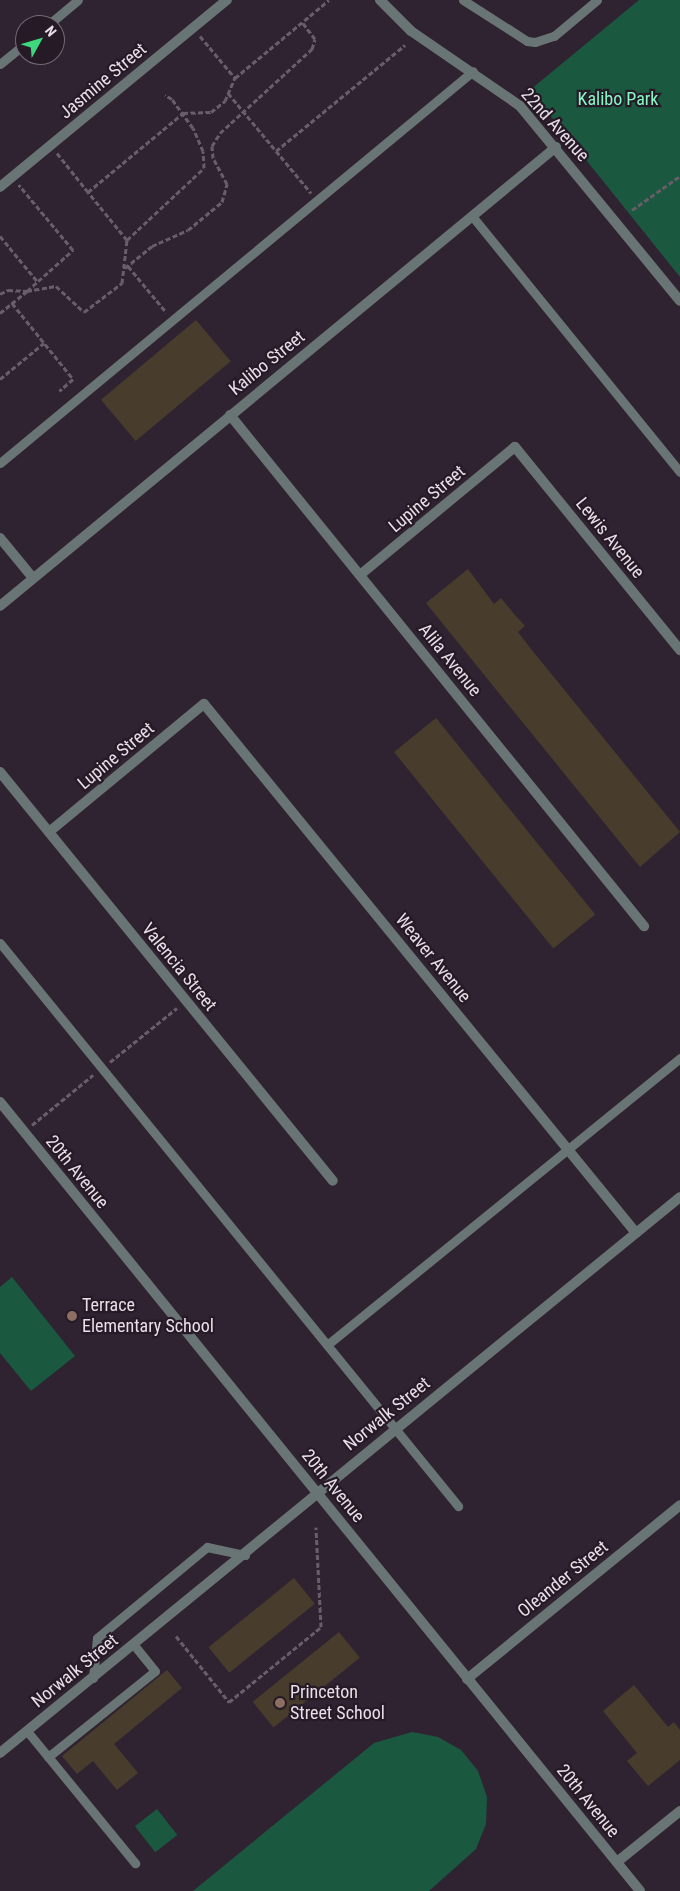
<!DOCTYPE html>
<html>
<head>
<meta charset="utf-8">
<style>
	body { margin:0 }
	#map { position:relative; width:680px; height:1891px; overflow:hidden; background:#302331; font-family:"Roboto Condensed",sans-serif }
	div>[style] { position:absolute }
	.green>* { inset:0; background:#1a5840; transform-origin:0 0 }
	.building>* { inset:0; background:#483c2c; transform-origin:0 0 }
	.path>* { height:3px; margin-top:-1.5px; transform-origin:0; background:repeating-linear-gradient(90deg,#695d6a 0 5px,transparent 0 7.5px) }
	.lane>* { height:9px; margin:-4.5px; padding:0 4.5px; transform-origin:4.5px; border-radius:4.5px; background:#697574 }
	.street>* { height:10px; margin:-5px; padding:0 5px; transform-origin:5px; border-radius:5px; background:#697574 }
	.dots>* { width:14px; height:14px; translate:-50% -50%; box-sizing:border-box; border:2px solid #261a27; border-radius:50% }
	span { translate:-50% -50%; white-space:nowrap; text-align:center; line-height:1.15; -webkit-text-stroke:4.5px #261a27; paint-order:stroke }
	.street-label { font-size:18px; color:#e8dfe9 }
	.park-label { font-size:18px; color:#84f8c6 }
	.poi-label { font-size:18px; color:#e8dfe9 }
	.left { translate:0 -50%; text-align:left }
	.north { position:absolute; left:15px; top:15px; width:50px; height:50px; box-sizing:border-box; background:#261a27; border:1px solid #746975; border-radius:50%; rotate:51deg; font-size:14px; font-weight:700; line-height:20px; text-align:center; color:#e8dfe9 }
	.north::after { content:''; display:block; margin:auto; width:18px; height:22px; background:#3fd77d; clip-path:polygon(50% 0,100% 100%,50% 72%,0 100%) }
</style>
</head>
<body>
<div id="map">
	<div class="green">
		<div style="clip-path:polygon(639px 0,680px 0,680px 277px,530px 90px)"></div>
		<div style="clip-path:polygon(12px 1277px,75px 1356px,31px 1391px,0 1353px,0 1287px)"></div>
		<div style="clip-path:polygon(412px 1732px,438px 1737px,461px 1750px,478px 1771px,487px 1797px,486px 1824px,476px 1849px,429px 1891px,193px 1891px,374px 1743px)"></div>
		<div style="left:157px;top:1809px;width:33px;height:28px;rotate:52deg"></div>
	</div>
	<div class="building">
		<div style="left:196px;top:320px;width:54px;height:124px;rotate:50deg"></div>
		<div style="clip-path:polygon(468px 569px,494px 604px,501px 598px,515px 615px,525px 626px,518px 632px,531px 649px,680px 832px,640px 867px,426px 603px)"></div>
		<div style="left:436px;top:718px;width:253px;height:54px;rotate:51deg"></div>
		<div style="left:294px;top:1578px;width:33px;height:110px;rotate:51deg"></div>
		<div style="left:339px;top:1632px;width:33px;height:111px;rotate:51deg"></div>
		<div style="clip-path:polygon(167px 1670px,182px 1688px,114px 1744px,138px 1773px,117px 1790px,93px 1761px,77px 1774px,62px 1756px)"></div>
		<div style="clip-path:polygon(634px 1685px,668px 1727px,674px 1722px,680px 1730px,680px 1760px,648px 1786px,627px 1761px,637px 1753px,603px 1711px)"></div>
	</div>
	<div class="path">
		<div style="left:200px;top:36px;width:55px;rotate:50.2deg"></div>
		<div style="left:235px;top:78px;width:122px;rotate:-39.7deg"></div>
		<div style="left:228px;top:93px;width:130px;rotate:50.3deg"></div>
		<div style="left:276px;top:151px;width:167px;rotate:-39.4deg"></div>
		<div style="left:57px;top:153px;width:50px;rotate:51.5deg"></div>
		<div style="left:88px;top:192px;width:124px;rotate:-39.7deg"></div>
		<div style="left:183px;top:113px;width:28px;rotate:-2deg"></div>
		<div style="left:211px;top:112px;width:18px;rotate:-38deg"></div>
		<div style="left:225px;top:101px;width:25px;rotate:-67deg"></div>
		<div style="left:632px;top:210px;width:59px;rotate:-35.3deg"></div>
		<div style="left:0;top:236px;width:58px;rotate:50.6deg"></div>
		<div style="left:127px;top:240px;width:105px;rotate:-43.1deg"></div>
		<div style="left:204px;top:168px;width:17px;rotate:-93deg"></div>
		<div style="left:203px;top:151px;width:25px;rotate:-113deg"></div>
		<div style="left:193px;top:128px;width:36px;rotate:-126deg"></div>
		<div style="left:172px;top:99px;width:8px;rotate:-150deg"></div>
		<div style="left:128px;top:266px;width:60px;rotate:50.4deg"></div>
		<div style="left:125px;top:268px;width:35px;rotate:-39deg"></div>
		<div style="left:152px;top:246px;width:39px;rotate:-24deg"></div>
		<div style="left:188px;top:230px;width:44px;rotate:-39.5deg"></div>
		<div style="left:222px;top:202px;width:19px;rotate:-74deg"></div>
		<div style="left:227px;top:184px;width:30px;rotate:-118deg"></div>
		<div style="left:213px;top:158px;width:12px;rotate:-95deg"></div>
		<div style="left:212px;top:146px;width:15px;rotate:-58deg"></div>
		<div style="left:220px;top:133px;width:125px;rotate:-42.4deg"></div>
		<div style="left:312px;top:49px;width:10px;rotate:-73deg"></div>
		<div style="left:315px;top:39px;width:21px;rotate:-127deg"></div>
		<div style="left:0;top:294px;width:9px;rotate:-27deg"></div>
		<div style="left:8px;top:290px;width:19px;rotate:3deg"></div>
		<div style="left:27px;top:291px;width:62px;rotate:-41.7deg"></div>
		<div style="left:73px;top:250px;width:85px;rotate:-129.7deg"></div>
		<div style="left:12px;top:303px;width:97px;rotate:51.2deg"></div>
		<div style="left:73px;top:379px;width:18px;rotate:139deg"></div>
		<div style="left:0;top:313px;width:35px;rotate:-39deg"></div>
		<div style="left:27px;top:291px;width:29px;rotate:-10deg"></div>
		<div style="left:56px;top:286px;width:38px;rotate:43deg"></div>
		<div style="left:84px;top:312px;width:48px;rotate:-37.3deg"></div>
		<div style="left:122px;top:283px;width:43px;rotate:-83.4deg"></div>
		<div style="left:127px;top:240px;width:62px;rotate:-129.1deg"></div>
		<div style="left:0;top:379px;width:57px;rotate:-39.3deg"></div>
		<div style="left:110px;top:1062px;width:86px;rotate:-38.9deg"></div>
		<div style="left:32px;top:1125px;width:79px;rotate:-39.3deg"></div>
		<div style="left:176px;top:1636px;width:85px;rotate:51.2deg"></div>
		<div style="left:229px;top:1702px;width:119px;rotate:-39.2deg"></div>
		<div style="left:321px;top:1627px;width:100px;rotate:-92.9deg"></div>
	</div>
	<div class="lane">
		<div style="left:463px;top:0;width:76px;rotate:32.6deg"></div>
		<div style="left:527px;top:41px;width:8px;rotate:7deg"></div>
		<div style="left:535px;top:42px;width:20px;rotate:-18deg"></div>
		<div style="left:554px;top:36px;width:56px;rotate:-39.9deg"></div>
		<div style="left:48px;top:25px;width:39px;rotate:-40deg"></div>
		<div style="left:0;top:64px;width:32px;rotate:-39deg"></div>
		<div style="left:472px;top:216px;width:330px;rotate:50.9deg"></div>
		<div style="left:0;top:463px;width:614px;rotate:-39.65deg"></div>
		<div style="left:0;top:943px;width:726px;rotate:50.87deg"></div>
		<div style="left:327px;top:1345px;width:455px;rotate:-39.1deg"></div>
		<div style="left:93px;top:1678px;width:40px;rotate:-84.3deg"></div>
		<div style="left:97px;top:1638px;width:143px;rotate:-39.6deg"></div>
		<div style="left:207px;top:1547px;width:39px;rotate:12deg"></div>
		<div style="left:27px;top:1731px;width:171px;rotate:50.7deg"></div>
		<div style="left:48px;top:1757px;width:137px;rotate:-38.8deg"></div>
		<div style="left:155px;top:1671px;width:33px;rotate:-129deg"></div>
	</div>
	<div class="street">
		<div style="left:380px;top:0;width:44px;rotate:45deg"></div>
		<div style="left:411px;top:31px;width:132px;rotate:34.5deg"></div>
		<div style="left:520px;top:106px;width:252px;rotate:50.6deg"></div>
		<div style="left:0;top:187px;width:294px;rotate:-39.5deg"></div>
		<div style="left:230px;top:415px;width:658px;rotate:50.99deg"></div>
		<div style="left:0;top:538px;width:52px;rotate:50.5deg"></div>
		<div style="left:360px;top:575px;width:201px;rotate:-39.6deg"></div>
		<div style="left:515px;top:447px;width:262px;rotate:50.9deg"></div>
		<div style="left:0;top:606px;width:721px;rotate:-39.54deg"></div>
		<div style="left:0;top:772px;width:527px;rotate:50.85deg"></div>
		<div style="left:49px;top:832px;width:201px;rotate:-39.6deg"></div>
		<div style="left:204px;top:704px;width:683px;rotate:50.76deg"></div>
		<div style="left:0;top:1102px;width:1016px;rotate:50.95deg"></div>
		<div style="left:467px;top:1679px;width:275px;rotate:-39.2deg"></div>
		<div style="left:0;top:1753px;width:878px;rotate:-39.27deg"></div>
		<div style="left:617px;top:1862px;width:81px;rotate:-39deg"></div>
	</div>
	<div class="dots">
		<div style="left:72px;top:1316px;background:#8d6e63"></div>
		<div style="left:280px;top:1703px;background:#8d6e63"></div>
	</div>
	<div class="street-label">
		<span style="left:103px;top:81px;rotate:-40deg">Jasmine Street</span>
		<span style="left:555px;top:125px;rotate:48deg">22nd Avenue</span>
		<span style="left:267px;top:363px;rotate:-39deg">Kalibo Street</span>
		<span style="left:427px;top:499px;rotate:-40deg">Lupine Street</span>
		<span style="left:610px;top:538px;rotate:51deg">Lewis Avenue</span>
		<span style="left:450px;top:660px;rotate:51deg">Alila Avenue</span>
		<span style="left:116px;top:756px;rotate:-40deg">Lupine Street</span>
		<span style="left:433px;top:958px;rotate:51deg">Weaver Avenue</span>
		<span style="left:179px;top:967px;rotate:51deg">Valencia Street</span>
		<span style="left:77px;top:1172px;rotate:51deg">20th Avenue</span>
		<span style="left:387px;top:1414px;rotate:-39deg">Norwalk Street</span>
		<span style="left:333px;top:1486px;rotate:51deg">20th Avenue</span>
		<span style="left:563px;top:1579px;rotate:-39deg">Oleander Street</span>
		<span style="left:75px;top:1671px;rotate:-39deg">Norwalk Street</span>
		<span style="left:588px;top:1801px;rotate:51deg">20th Avenue</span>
	</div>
	<div class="park-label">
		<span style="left:618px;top:99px">Kalibo Park</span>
	</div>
	<div class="poi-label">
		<span class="left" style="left:82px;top:1316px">Terrace<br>Elementary School</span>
		<span class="left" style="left:290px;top:1703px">Princeton<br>Street School</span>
	</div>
	<div class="north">N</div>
</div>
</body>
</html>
